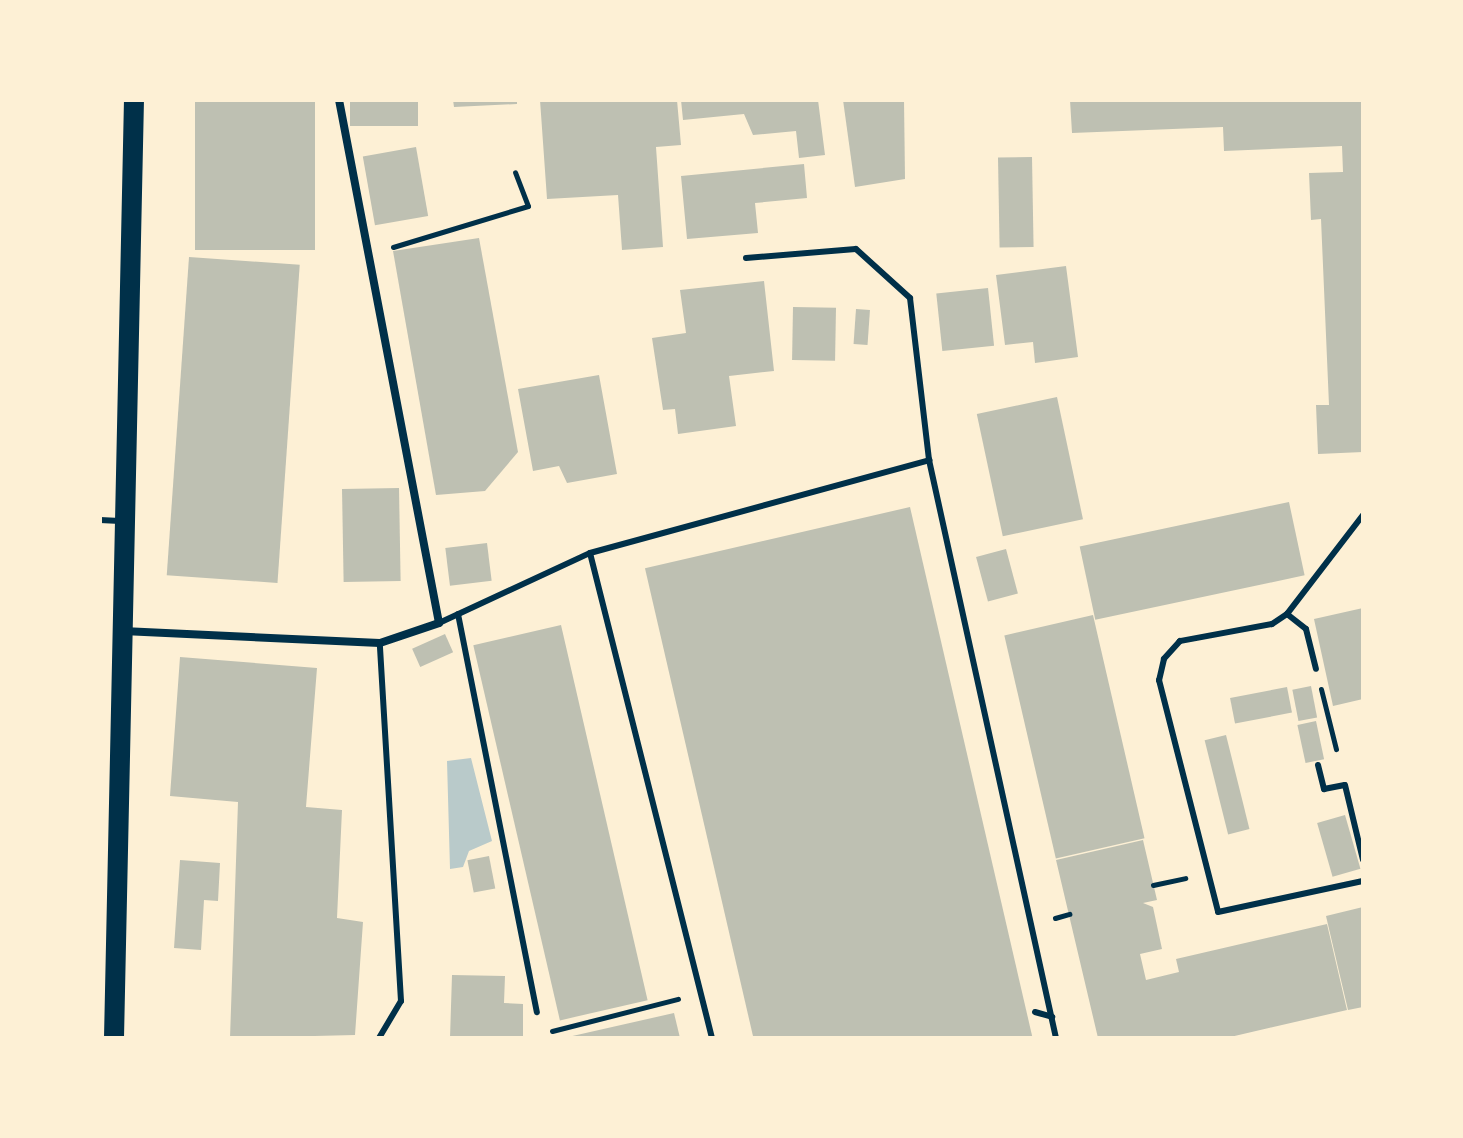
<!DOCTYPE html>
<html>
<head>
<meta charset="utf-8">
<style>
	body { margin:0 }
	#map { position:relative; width:1463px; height:1138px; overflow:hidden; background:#fdf0d5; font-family:Commissioner,sans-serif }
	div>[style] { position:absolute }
	.green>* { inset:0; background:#b9caca }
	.building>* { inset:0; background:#bec0b2; transform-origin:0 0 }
	.path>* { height:5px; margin:-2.5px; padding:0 2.5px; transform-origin:2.5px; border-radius:2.5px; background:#003049 }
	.service>* { height:6px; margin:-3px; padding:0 3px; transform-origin:3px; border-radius:3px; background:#003049 }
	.minor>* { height:8px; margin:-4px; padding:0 4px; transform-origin:4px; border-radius:4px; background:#003049 }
	.primary>* { height:20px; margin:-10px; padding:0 10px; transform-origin:10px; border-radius:10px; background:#003049 }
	span { translate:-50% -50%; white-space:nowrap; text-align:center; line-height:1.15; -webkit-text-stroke:6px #fdf0d5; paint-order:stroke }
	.frame { position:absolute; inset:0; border:102px solid #fdf0d5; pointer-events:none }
</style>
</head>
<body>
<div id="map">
	<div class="green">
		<div style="clip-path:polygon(471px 758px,492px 841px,469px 851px,463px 867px,450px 869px,447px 761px)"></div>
	</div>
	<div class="building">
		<div style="left:195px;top:100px;width:120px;height:150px"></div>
		<div style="left:350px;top:100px;width:68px;height:26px"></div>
		<div style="clip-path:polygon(453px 100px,517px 100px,517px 104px,454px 107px)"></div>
		<div style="clip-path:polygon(540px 100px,677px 100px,681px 145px,656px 147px,663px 247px,622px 250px,618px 195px,547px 199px)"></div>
		<div style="clip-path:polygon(681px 100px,818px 100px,825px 155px,799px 158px,796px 131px,753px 135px,744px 114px,683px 120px)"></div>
		<div style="clip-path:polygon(843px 100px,904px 100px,905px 179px,855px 187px)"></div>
		<div style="clip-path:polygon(1070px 100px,1363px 100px,1363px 452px,1318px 454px,1316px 405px,1329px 405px,1321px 219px,1311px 220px,1309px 173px,1343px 172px,1342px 146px,1224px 151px,1223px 127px,1072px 133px)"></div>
		<div style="left:416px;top:147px;width:70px;height:54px;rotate:80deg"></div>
		<div style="left:1032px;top:157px;width:90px;height:34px;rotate:89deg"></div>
		<div style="clip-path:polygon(804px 164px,807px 198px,755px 203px,758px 233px,687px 239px,681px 176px)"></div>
		<div style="clip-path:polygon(479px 238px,518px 452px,485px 491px,436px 495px,393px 251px)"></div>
		<div style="left:189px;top:257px;width:111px;height:319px;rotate:4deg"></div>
		<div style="clip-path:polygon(1066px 266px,1078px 357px,1035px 363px,1033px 342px,1005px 345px,996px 275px)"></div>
		<div style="clip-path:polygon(764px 281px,774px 371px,729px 376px,736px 426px,678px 434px,675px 409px,663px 410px,652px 338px,686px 333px,680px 290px)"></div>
		<div style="left:988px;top:288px;width:58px;height:52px;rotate:84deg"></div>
		<div style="left:793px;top:307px;width:43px;height:53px;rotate:1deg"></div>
		<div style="left:856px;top:309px;width:14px;height:35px;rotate:4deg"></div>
		<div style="clip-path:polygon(599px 375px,617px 474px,567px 483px,559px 466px,533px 471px,518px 389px)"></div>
		<div style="left:1057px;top:397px;width:125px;height:82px;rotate:78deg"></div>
		<div style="left:399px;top:488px;width:93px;height:57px;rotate:89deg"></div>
		<div style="left:1289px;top:502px;width:75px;height:214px;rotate:78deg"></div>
		<div style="left:910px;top:507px;width:546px;height:272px;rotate:77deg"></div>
		<div style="left:487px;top:543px;width:38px;height:42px;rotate:83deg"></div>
		<div style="left:1006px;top:549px;width:46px;height:31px;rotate:75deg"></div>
		<div style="clip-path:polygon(1363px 608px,1363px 699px,1333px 706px,1314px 619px)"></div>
		<div style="left:1093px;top:615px;width:229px;height:91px;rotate:77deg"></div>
		<div style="left:561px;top:625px;width:385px;height:90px;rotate:77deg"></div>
		<div style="left:445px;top:634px;width:20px;height:36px;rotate:66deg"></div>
		<div style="clip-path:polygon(180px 657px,317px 668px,306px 807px,342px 810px,337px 918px,363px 922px,355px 1035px,230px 1038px,238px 802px,170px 796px)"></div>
		<div style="left:1311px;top:686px;width:32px;height:19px;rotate:79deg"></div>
		<div style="left:1287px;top:687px;width:26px;height:58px;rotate:79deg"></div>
		<div style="left:1316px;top:721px;width:39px;height:19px;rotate:78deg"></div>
		<div style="left:1226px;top:735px;width:97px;height:22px;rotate:76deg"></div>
		<div style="left:1345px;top:815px;width:56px;height:29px;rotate:74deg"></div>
		<div style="clip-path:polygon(1143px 840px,1157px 900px,1143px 903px,1153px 907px,1162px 949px,1140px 954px,1146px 980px,1179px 972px,1176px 959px,1327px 924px,1347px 1010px,1226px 1038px,1098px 1038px,1056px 860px)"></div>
		<div style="left:489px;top:856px;width:33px;height:22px;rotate:79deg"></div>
		<div style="clip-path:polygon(180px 860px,220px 863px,218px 901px,204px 900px,201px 950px,174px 948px)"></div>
		<div style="clip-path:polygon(1363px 907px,1363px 1007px,1348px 1010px,1326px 916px)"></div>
		<div style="clip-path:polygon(452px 975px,505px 976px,504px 1003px,523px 1004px,523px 1038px,450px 1038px)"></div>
		<div style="clip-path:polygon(674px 1013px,680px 1038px,568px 1038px,568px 1037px)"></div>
	</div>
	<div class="path">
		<div style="left:393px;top:247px;width:141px;rotate:-16.9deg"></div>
		<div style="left:528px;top:206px;width:36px;rotate:-111deg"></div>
		<div style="left:1321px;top:689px;width:62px;rotate:76deg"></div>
		<div style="left:1153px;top:885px;width:33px;rotate:-12deg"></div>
		<div style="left:1055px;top:918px;width:15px;rotate:-16deg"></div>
		<div style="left:552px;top:1031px;width:130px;rotate:-14.3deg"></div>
	</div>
	<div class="service">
		<div style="left:746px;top:258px;width:110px;rotate:-4.7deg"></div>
		<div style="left:856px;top:249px;width:73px;rotate:42.2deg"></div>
		<div style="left:910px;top:298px;width:163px;rotate:83.3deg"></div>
		<div style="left:1363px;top:515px;width:125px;rotate:127.5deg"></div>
		<div style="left:1287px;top:614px;width:18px;rotate:146deg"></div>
		<div style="left:1272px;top:624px;width:94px;rotate:169.5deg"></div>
		<div style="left:1180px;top:641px;width:24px;rotate:132deg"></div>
		<div style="left:1164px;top:659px;width:22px;rotate:103deg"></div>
		<div style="left:1159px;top:680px;width:239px;rotate:75.7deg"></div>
		<div style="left:1218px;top:912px;width:148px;rotate:-12.1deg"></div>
		<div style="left:100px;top:520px;width:20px;rotate:3deg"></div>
		<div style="left:590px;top:553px;width:500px;rotate:75.88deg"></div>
		<div style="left:458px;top:614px;width:406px;rotate:78.8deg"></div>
		<div style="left:1287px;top:614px;width:24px;rotate:38deg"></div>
		<div style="left:1306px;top:629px;width:41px;rotate:76deg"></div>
		<div style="left:439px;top:623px;width:166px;rotate:-24.9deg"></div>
		<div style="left:590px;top:553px;width:352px;rotate:-15.3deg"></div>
		<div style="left:929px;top:460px;width:592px;rotate:77.61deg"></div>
		<div style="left:1318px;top:765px;width:25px;rotate:76deg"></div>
		<div style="left:1324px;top:789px;width:21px;rotate:-11deg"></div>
		<div style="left:1345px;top:785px;width:77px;rotate:76.5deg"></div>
		<div style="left:1035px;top:1012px;width:18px;rotate:16deg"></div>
		<div style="left:379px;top:1038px;width:43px;rotate:-59.3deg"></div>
		<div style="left:401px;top:1001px;width:359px;rotate:-93.4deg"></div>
	</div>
	<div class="minor">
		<div style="left:123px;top:631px;width:257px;rotate:2.7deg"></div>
		<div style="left:380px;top:643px;width:62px;rotate:-18.7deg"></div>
		<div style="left:439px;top:623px;width:532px;rotate:-100.82deg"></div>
	</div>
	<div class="primary">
		<div style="left:114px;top:1038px;width:938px;rotate:-88.78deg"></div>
	</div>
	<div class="frame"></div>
</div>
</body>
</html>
